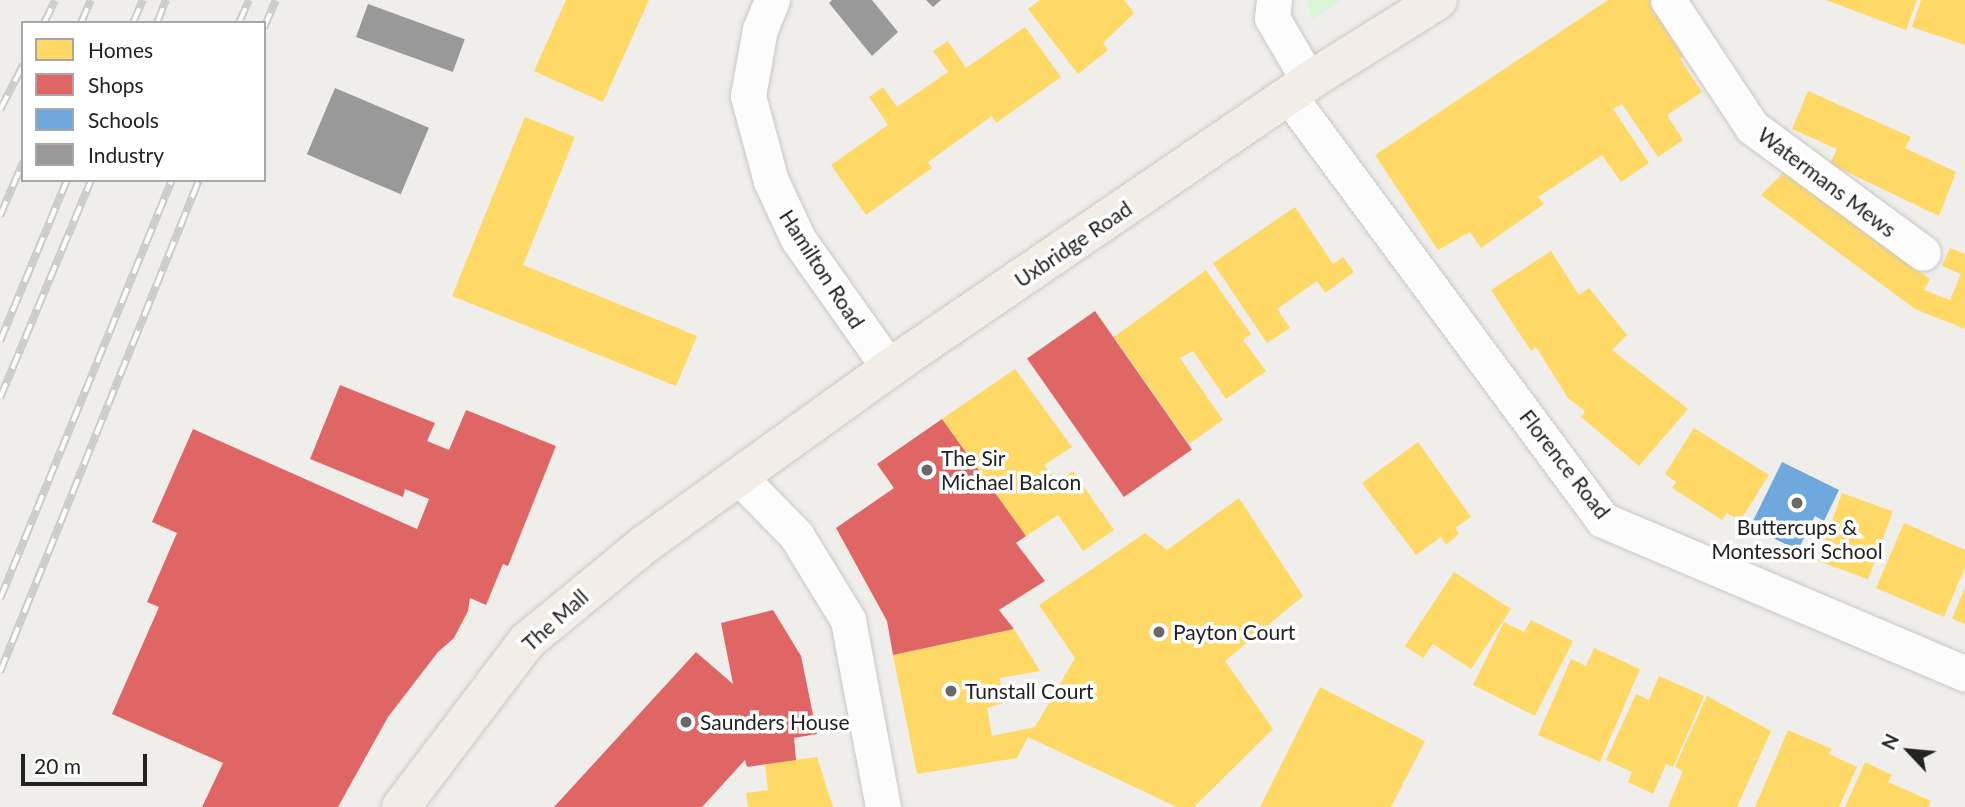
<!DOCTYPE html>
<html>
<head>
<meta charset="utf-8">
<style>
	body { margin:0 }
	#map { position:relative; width:1965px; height:807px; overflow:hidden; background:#f0eeeb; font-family:Lato,sans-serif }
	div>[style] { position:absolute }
	.park>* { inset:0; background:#daf5da }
	.homes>* { inset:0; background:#ffd966; transform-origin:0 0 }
	.shops>* { inset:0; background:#e06666; transform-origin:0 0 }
	.schools>* { inset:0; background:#6fa8dc }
	.industry>* { inset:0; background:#999; transform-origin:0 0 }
	.roads { filter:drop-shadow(0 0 2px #c9c8c7) drop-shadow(0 0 2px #c9c8c7) }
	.minor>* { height:35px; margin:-17.5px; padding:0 17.5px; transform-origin:17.5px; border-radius:17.5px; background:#fdfcfc }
	.primary>* { height:38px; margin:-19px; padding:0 19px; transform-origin:19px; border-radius:19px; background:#f3ede7 }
	.rail>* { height:8px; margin-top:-4px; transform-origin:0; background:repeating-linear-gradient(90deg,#fff 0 16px,#ccc 0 32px); box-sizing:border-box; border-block:2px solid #ccc }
	.dots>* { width:19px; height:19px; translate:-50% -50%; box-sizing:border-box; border:4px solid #fff; border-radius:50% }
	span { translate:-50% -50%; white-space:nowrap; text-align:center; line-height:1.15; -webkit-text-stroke:7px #fff; paint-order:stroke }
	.street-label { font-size:21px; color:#222 }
	.poi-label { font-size:21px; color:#222 }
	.left { translate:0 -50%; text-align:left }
	.legend { position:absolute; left:21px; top:21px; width:245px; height:161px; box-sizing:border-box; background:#fff; border:2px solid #a7a7a7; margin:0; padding:9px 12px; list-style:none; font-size:21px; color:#222 }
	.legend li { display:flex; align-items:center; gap:14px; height:35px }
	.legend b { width:35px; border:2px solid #a7a7a7 }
	.north { position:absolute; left:1874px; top:716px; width:70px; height:70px; -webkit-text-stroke:5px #fff; paint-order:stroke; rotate:296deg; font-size:19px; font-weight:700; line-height:28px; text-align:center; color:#222 }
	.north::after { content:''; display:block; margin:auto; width:24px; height:32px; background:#222; clip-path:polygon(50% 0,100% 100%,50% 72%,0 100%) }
	.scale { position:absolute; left:21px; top:754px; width:126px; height:32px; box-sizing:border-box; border:4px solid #222; border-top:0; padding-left:9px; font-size:21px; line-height:24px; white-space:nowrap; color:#222; -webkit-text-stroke:5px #fff; paint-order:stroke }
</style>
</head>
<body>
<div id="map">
	<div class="park">
		<div style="clip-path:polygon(1308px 0,1342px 0,1311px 20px)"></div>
	</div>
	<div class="homes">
		<div style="clip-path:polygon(566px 0,649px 0,603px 102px,534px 71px)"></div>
		<div style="clip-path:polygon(1040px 0,1124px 0,1134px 13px,1103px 43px,1108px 50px,1078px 74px,1028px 9px)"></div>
		<div style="clip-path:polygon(1608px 0,1651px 0,1675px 35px,1670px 37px,1684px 56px,1680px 59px,1702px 92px,1667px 115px,1683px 140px,1658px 157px,1622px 104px,1613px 109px,1649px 163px,1621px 182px,1602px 155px,1538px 197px,1544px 204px,1481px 248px,1470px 232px,1438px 250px,1375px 155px)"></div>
		<div style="clip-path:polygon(1826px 0,1917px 0,1906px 30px)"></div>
		<div style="clip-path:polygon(1921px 0,1965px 0,1965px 45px,1912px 27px)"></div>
		<div style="clip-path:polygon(1025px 27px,1061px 77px,996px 123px,992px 116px,928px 162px,932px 168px,866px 215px,831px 165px,888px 125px,869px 97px,883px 87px,897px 107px,948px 72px,933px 51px,948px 41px,966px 68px)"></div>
		<div style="clip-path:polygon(1808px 91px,1911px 137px,1905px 148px,1956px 172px,1939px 216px,1830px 164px,1837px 149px,1792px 129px)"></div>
		<div style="clip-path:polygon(525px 117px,575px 137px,523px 265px,697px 336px,676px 386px,452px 296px)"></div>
		<div style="clip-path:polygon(1784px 172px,1930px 279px,1924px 290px,1950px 300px,1961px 274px,1942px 266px,1950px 248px,1965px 254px,1965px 329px,1915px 309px,1761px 195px)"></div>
		<div style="clip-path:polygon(1295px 207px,1333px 264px,1343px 257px,1354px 272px,1325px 293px,1317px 281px,1277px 309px,1290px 328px,1267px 343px,1213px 263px)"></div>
		<div style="clip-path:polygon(1551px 251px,1579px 295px,1589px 288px,1627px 335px,1612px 350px,1688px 409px,1639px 466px,1581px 417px,1585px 411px,1568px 398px,1536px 347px,1531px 351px,1491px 290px)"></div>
		<div style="clip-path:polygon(1206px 270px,1251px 334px,1243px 340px,1266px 371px,1226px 399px,1193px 351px,1180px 358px,1223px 420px,1189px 444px,1114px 337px)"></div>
		<div style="clip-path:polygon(1015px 369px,1072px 447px,1044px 465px,1057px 482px,1073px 471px,1114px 530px,1083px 551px,1058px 515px,1026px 536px,942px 419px)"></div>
		<div style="clip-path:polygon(1694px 428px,1769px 475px,1740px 521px,1727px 513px,1722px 520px,1672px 488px,1676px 482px,1665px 474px)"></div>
		<div style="clip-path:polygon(1418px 442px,1471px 517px,1455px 528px,1459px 534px,1446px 545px,1441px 537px,1416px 555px,1362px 483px)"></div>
		<div style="left:1842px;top:493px;width:54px;height:72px;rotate:20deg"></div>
		<div style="clip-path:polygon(1239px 498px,1303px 596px,1225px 661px,1273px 729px,1194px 807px,1177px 807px,1028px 737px,1017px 758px,917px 774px,893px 655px,1014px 629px,1040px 671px,1000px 678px,1003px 703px,987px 708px,992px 736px,1035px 727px,1075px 658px,1039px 605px,1145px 533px,1167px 550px)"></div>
		<div style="clip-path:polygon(1904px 523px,1965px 550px,1965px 567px,1944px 617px,1876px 588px)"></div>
		<div style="clip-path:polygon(1454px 572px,1511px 609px,1471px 669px,1433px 644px,1423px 658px,1405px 646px)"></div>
		<div style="clip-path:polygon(1965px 587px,1965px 624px,1952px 619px)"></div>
		<div style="clip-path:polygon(1531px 620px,1573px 641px,1535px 716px,1473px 685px,1504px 622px,1524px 632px)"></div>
		<div style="clip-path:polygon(1594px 648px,1640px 669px,1600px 762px,1538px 735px,1571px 659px,1586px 666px)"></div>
		<div style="clip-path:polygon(1659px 676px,1704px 696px,1673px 767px,1666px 764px,1653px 794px,1628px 782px,1632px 772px,1606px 760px,1636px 694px,1649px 700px)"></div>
		<div style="clip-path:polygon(1320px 687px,1425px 741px,1391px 807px,1260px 807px)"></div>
		<div style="clip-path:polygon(1707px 696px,1771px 731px,1737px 807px,1668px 807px,1683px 771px,1675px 767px)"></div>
		<div style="clip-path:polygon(1788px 730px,1832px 749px,1829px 754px,1857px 767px,1839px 807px,1755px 807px)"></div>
		<div style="clip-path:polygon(817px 757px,833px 807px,748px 807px,746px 793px,768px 790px,765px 764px)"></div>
		<div style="clip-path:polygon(1865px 762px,1892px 775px,1888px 782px,1931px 801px,1928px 807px,1845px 807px)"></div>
	</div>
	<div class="shops">
		<div style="left:1095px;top:311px;width:169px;height:83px;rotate:55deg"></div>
		<div style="clip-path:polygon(340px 385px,435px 423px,427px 441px,449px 450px,466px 410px,556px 446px,508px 566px,503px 564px,486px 605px,470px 598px,468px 611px,454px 638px,438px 652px,388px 717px,338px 807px,202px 807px,223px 763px,112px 714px,159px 607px,147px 602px,177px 533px,152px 522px,193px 429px,417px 529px,429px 499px,405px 489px,403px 497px,310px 459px)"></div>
		<div style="clip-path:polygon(942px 419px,1026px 536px,1016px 543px,1045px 581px,999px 610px,1014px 629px,893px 655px,887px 621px,836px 528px,894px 488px,877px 464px)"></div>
		<div style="clip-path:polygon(773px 610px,801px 656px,817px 734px,794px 738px,796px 760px,747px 767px,745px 760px,702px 807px,554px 807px,696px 652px,733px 684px,721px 623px)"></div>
	</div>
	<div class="schools">
		<div style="clip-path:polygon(1782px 462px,1839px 490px,1824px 521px,1815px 516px,1798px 550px,1750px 527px)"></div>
	</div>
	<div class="industry">
		<div style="clip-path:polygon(832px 0,872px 0,898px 32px,872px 56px,829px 3px)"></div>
		<div style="clip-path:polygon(926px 0,941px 0,933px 7px)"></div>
		<div style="left:368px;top:4px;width:103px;height:35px;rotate:20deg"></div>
		<div style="left:335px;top:88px;width:102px;height:72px;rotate:23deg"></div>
	</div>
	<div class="roads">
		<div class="minor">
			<div style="left:772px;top:0;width:31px;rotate:112deg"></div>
			<div style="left:760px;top:29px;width:68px;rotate:100.2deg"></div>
			<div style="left:748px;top:96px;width:88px;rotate:74.9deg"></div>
			<div style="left:771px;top:181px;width:64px;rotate:65deg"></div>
			<div style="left:798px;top:239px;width:159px;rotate:54.7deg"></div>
			<div style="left:1274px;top:0;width:18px;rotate:96deg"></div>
			<div style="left:1272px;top:18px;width:73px;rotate:59.6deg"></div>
			<div style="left:1668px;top:0;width:152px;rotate:56.5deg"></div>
			<div style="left:1752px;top:127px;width:212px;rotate:36.4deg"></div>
			<div style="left:1289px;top:96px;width:528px;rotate:53.48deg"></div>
			<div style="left:1603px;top:520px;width:393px;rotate:23deg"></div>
			<div style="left:741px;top:479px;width:78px;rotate:45.5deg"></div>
			<div style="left:796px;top:535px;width:100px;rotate:58.5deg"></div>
			<div style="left:848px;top:620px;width:190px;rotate:79.4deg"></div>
		</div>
		<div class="primary">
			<div style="left:401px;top:807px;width:208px;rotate:-52.8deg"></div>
			<div style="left:527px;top:641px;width:153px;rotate:-39.4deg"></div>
			<div style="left:645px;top:544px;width:327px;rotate:-35.7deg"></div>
			<div style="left:911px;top:353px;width:482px;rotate:-34.3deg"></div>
			<div style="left:1309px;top:81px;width:152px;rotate:-32.1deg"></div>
		</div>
	</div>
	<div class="rail">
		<div style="left:44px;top:23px;width:25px;rotate:-64deg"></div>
		<div style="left:81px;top:23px;width:25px;rotate:-67deg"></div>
		<div style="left:133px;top:23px;width:25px;rotate:-67deg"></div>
		<div style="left:157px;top:23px;width:25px;rotate:-69deg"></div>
		<div style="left:239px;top:23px;width:25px;rotate:-67deg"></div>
		<div style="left:264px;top:28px;width:30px;rotate:-67deg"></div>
		<div style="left:0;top:110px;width:51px;rotate:-62.9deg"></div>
		<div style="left:0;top:216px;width:59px;rotate:-66.9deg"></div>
		<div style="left:0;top:341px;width:174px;rotate:-67.4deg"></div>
		<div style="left:0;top:398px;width:236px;rotate:-67.3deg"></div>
		<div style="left:0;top:599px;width:453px;rotate:-67.7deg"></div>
		<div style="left:0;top:672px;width:531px;rotate:-67.98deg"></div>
	</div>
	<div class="dots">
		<div style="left:927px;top:470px;background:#6a6968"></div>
		<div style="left:1797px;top:503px;background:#6a6968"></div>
		<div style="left:1159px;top:632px;background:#6a6968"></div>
		<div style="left:951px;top:691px;background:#6a6968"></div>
		<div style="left:686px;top:722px;background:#6a6968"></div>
	</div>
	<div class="street-label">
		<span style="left:1827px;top:182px;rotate:37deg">Watermans Mews</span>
		<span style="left:1073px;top:244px;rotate:-34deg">Uxbridge Road</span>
		<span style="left:822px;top:269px;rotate:57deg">Hamilton Road</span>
		<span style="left:1565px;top:464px;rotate:52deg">Florence Road</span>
		<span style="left:555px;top:620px;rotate:-42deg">The Mall</span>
	</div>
	<div class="poi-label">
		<span class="left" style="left:941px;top:470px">The Sir<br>Michael Balcon</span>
		<span style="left:1797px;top:539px">Buttercups &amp;<br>Montessori School</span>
		<span class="left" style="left:1173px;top:632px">Payton Court</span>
		<span class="left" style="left:965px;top:691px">Tunstall Court</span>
		<span class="left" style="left:700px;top:722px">Saunders House</span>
	</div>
	<ul class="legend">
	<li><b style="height:19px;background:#ffd966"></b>Homes</li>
	<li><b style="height:19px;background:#e06666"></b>Shops</li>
	<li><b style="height:19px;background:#6fa8dc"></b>Schools</li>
	<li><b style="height:19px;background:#999"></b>Industry</li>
	</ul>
	<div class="north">N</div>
	<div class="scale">20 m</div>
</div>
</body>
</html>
